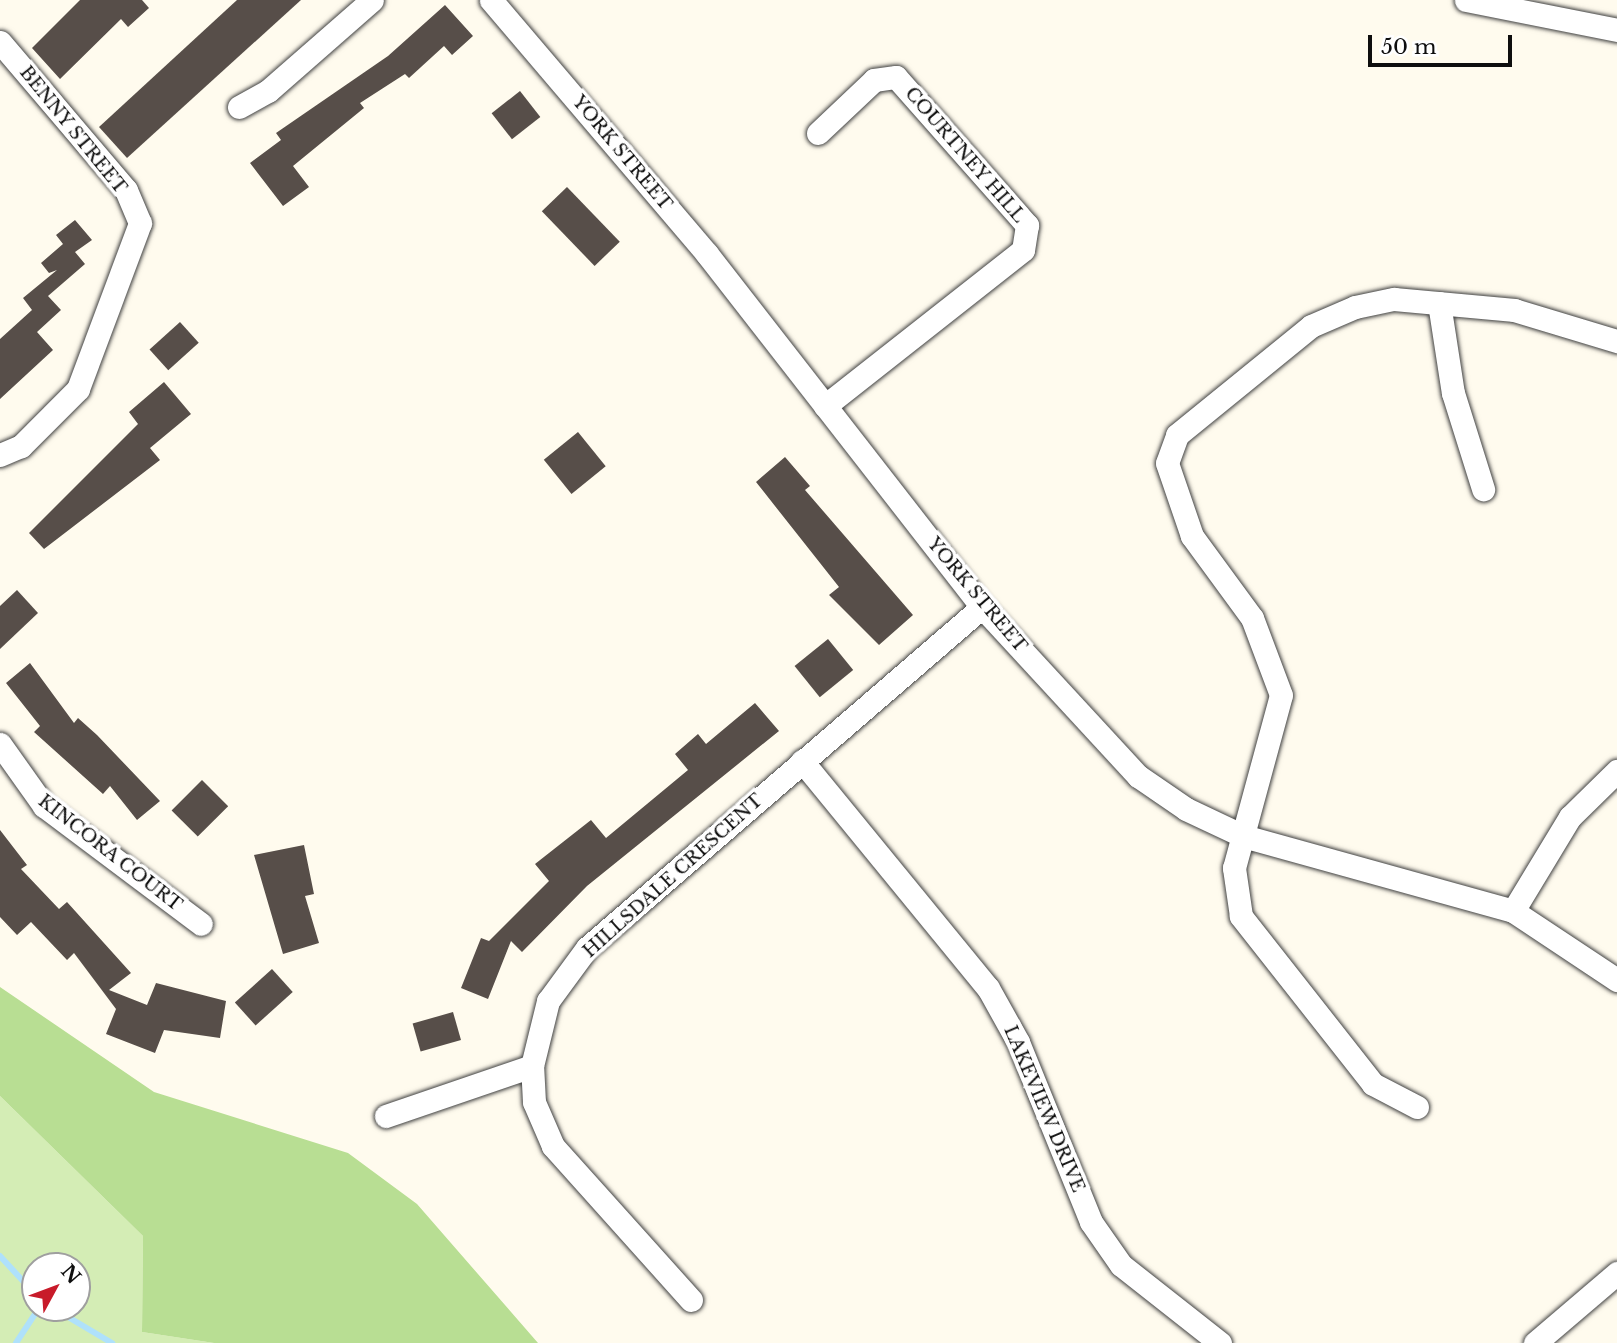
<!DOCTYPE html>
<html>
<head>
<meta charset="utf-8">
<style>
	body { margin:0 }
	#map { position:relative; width:1617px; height:1343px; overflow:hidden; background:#fffbee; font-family:"Libre Baskerville",serif }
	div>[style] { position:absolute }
	.green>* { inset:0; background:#d4edb5 }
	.forest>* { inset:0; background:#b8de93 }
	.stream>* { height:6px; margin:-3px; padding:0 3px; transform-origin:3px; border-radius:3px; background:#afe1fb }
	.building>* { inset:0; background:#574e49; transform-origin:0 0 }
	.roads { filter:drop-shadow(0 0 2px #414141) drop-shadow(0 0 2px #414141) }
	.minor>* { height:23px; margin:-11.5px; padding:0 11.5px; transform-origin:11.5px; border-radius:11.5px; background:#fff }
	span { translate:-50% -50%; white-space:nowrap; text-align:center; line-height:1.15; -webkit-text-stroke:7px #fff; paint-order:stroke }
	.street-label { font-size:18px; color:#0e0e0e }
	.north { position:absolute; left:21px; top:1252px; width:70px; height:70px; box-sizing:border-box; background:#fff; border:2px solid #9f9f9f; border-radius:50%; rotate:49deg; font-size:19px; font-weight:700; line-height:28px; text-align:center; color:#0e0e0e }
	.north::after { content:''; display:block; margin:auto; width:24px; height:32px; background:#c81b2a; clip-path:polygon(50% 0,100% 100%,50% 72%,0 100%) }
	.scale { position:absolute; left:1368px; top:35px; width:144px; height:32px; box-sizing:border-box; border:4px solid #0e0e0e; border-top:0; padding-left:9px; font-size:21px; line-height:24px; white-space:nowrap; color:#0e0e0e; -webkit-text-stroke:5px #fff; paint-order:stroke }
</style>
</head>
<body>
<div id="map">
	<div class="green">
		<div style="clip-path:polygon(evenodd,0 1096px,143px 1236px,142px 1332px,214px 1343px,0 1343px,0 1096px,35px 1266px,77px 1266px,77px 1308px,35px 1308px,35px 1266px)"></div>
	</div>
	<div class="forest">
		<div style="clip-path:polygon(0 987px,154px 1092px,348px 1153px,417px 1204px,538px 1343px,214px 1343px,142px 1332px,143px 1236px,0 1096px)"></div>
	</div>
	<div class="stream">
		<div style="left:0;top:1256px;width:52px;rotate:47.4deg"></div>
		<div style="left:53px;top:1308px;width:69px;rotate:30.7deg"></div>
		<div style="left:16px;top:1343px;width:42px;rotate:-56.7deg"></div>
	</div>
	<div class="building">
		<div style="clip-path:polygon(80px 0,142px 0,149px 8px,128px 27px,121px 19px,60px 79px,32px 48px)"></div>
		<div style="clip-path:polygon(237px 0,301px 0,127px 158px,99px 127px)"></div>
		<div style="clip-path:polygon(445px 5px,473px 36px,452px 55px,444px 46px,409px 78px,405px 74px,360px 103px,364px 108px,293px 166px,309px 187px,283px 206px,250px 163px,281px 140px,276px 133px,388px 56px)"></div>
		<div style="left:520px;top:91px;width:33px;height:36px;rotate:52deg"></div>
		<div style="left:567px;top:187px;width:76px;height:35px;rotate:46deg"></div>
		<div style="clip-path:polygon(75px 220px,92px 240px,75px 252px,85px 264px,48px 296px,61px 310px,37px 332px,53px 350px,0 399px,0 339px,32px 310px,23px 298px,57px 270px,49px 273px,41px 263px,63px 244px,56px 235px)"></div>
		<div style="left:180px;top:322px;width:28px;height:41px;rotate:48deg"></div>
		<div style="clip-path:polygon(164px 382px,191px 414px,150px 448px,160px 460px,44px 549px,29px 533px,138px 424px,129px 412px)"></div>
		<div style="left:578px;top:432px;width:44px;height:44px;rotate:51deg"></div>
		<div style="clip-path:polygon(785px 457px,810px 486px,805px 490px,913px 615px,879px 645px,829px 595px,839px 587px,756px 482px)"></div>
		<div style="clip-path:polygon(17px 590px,38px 613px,0 649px,0 606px)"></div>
		<div style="left:828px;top:639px;width:40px;height:43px;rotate:51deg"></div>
		<div style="clip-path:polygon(30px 663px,74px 723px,78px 718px,97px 735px,160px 801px,137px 820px,110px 786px,103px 794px,34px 732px,40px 726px,6px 683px)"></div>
		<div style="clip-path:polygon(755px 703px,779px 731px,587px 886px,522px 952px,511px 941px,488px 999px,461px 988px,481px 938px,489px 941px,549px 881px,535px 864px,591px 820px,606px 838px,688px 770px,675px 754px,698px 734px,706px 744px)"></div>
		<div style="left:202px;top:780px;width:37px;height:43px;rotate:45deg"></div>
		<div style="clip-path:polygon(0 830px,27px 865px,21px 869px,59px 909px,67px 902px,131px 973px,109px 990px,147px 1005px,156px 983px,226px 1001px,220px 1038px,164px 1030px,155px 1053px,106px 1034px,116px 1009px,74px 953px,67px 960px,31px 922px,17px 935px,0 917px)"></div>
		<div style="clip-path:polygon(304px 845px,314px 894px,305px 896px,319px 943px,283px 954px,254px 855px)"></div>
		<div style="left:272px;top:969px;width:31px;height:50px;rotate:48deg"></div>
		<div style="left:453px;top:1012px;width:29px;height:42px;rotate:74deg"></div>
	</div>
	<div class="roads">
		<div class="minor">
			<div style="left:491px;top:0;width:333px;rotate:49.6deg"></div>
			<div style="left:707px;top:254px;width:447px;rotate:52.1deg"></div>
			<div style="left:982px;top:607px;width:230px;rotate:47.3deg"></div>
			<div style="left:1138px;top:776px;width:58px;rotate:34.5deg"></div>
			<div style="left:1186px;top:809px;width:63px;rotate:25.3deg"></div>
			<div style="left:1243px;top:836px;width:280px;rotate:15.5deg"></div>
			<div style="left:1513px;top:911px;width:125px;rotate:33.6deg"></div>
			<div style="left:1466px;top:0;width:154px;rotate:11.2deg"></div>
			<div style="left:0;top:42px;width:194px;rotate:49.6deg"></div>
			<div style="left:126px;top:190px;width:36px;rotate:67deg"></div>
			<div style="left:140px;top:223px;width:177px;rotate:110.5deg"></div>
			<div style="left:78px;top:389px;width:81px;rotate:135deg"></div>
			<div style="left:21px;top:446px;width:23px;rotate:157deg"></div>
			<div style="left:239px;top:107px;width:33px;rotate:-29deg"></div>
			<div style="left:268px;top:91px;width:138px;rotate:-41.2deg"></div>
			<div style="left:818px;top:133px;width:77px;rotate:-43.4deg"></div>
			<div style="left:874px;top:80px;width:22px;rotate:-8deg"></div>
			<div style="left:896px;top:77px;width:198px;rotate:48.5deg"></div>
			<div style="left:1027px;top:225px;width:25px;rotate:99deg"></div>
			<div style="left:1023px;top:250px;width:252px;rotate:141.8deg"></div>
			<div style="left:1439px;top:303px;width:91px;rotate:81.2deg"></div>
			<div style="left:1453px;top:393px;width:101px;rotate:72.6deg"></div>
			<div style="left:0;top:744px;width:76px;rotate:54.6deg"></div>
			<div style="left:44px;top:806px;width:196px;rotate:36.9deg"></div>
			<div style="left:802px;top:761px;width:293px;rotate:50.7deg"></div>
			<div style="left:988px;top:988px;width:62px;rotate:60.9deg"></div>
			<div style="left:1018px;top:1042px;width:194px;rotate:67.9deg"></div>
			<div style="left:1091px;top:1222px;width:52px;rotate:55.1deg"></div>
			<div style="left:1121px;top:1265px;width:126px;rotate:38.2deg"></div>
			<div style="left:1513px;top:911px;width:110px;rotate:-58.8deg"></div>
			<div style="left:1570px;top:817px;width:66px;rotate:-44.4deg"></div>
			<div style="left:1417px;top:1107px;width:50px;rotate:-152.4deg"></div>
			<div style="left:1373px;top:1084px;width:214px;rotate:-128.2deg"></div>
			<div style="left:1241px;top:916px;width:49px;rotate:-98.3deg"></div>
			<div style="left:1234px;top:868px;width:179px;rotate:-74.8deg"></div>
			<div style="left:1281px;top:695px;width:82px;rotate:-110.6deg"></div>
			<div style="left:1252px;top:618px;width:102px;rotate:-126.2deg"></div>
			<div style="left:1192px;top:536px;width:77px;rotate:-108.9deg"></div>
			<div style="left:1167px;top:463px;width:30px;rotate:-70deg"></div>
			<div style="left:1177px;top:435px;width:173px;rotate:-39.1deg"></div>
			<div style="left:1311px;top:326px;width:48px;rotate:-23.4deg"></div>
			<div style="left:1355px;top:307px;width:40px;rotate:-12deg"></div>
			<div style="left:1394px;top:299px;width:121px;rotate:5.2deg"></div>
			<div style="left:1514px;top:310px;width:108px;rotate:16.8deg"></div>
			<div style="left:386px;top:1116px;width:154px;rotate:-18.9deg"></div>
			<div style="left:691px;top:1300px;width:207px;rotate:-131.9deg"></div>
			<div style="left:553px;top:1146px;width:48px;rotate:-113.4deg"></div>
			<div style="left:534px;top:1102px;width:36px;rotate:-93deg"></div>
			<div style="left:532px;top:1066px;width:67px;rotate:-76.2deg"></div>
			<div style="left:548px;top:1001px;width:66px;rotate:-53.7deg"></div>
			<div style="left:587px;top:948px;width:522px;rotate:-40.8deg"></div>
			<div style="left:1535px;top:1343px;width:108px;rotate:-40.5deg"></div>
		</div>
	</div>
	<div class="street-label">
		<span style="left:73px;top:130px;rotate:51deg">BENNY STREET</span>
		<span style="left:622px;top:153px;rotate:50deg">YORK STREET</span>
		<span style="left:965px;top:155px;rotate:49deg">COURTNEY HILL</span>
		<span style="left:977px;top:595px;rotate:50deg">YORK STREET</span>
		<span style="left:110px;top:853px;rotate:38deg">KINCORA COURT</span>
		<span style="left:673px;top:876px;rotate:-42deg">HILLSDALE CRESCENT</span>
		<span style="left:1044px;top:1109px;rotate:67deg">LAKEVIEW DRIVE</span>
	</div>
	<div class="north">N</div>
	<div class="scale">50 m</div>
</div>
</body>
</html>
